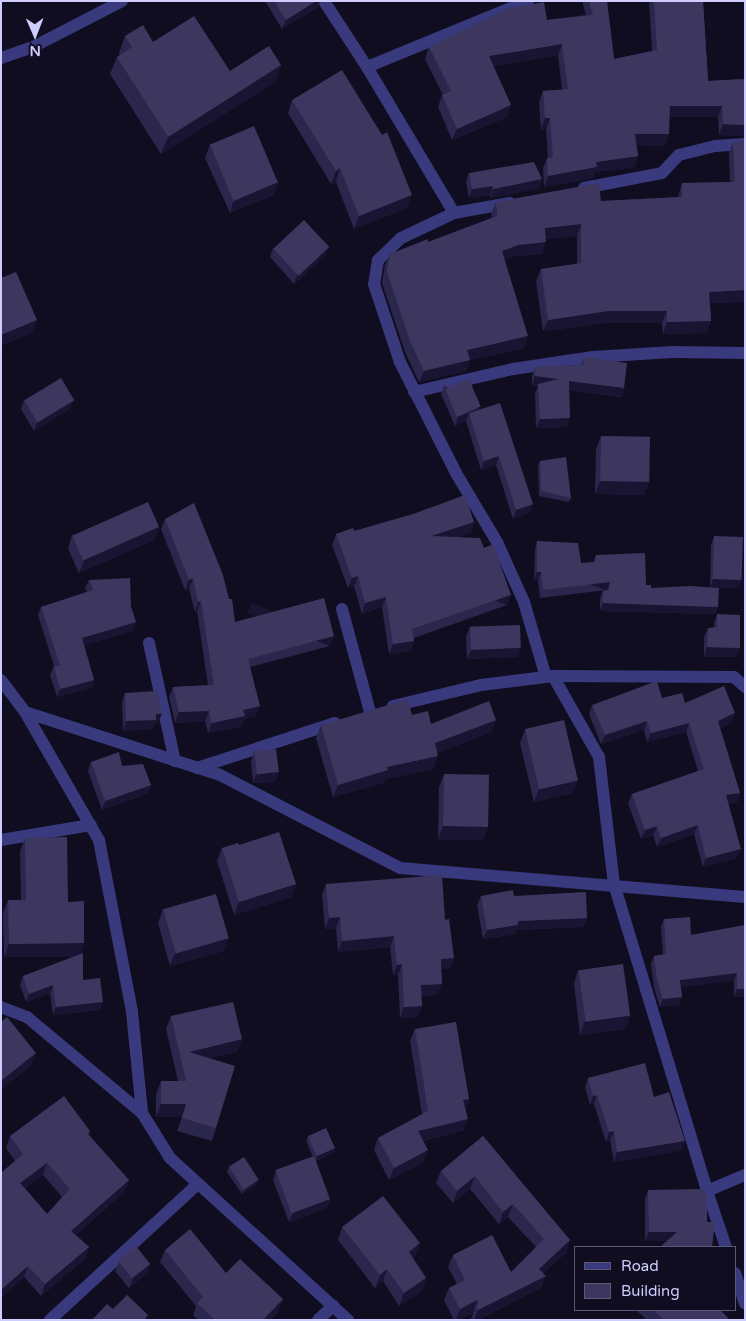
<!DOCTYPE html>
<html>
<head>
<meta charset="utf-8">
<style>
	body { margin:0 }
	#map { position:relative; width:746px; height:1321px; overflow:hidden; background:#0f0d1f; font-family:"Varela Round",sans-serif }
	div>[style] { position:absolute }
	.minor>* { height:12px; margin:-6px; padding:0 6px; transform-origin:6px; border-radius:6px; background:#39397d }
	.wall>* { inset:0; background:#2b264c }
	.shaded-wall>* { inset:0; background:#191432; transform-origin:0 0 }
	.building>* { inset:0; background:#3d375f; transform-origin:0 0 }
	span { translate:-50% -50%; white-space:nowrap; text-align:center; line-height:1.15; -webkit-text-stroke:4px #0f0d1f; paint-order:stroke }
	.frame { position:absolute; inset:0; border:2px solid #cfccfe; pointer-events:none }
	.legend { position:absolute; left:574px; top:1246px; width:162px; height:65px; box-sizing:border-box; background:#0f0d1f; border:1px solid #5c5978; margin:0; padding:6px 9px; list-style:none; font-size:15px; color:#cfccfe }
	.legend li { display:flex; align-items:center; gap:10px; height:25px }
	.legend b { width:25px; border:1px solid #5c5978 }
	.north { position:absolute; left:10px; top:10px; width:50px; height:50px; -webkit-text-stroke:4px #0f0d1f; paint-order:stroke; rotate:179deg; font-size:14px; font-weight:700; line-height:20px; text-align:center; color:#cfccfe }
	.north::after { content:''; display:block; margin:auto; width:18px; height:22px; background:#cfccfe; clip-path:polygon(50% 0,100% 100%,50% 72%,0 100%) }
</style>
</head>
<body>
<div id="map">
	<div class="minor">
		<div style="left:324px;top:1px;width:79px;rotate:56.9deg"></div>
		<div style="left:367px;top:67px;width:170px;rotate:59.2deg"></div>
		<div style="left:1px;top:58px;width:34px;rotate:-19deg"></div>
		<div style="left:33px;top:47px;width:100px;rotate:-27.3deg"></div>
		<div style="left:367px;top:67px;width:174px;rotate:-22.3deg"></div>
		<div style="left:584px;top:188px;width:79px;rotate:-10.9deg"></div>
		<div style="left:662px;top:173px;width:25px;rotate:-47deg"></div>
		<div style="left:679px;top:155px;width:37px;rotate:-14deg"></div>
		<div style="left:715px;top:146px;width:30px;rotate:-4deg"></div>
		<div style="left:510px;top:203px;width:57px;rotate:169.9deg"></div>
		<div style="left:454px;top:213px;width:59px;rotate:154.7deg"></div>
		<div style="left:401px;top:238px;width:32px;rotate:136deg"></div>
		<div style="left:378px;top:260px;width:24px;rotate:99deg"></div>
		<div style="left:374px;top:284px;width:82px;rotate:71.6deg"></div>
		<div style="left:400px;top:362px;width:124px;rotate:63.2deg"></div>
		<div style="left:456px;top:473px;width:80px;rotate:59.3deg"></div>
		<div style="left:497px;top:542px;width:66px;rotate:65.8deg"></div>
		<div style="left:524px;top:602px;width:78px;rotate:73.7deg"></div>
		<div style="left:414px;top:392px;width:102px;rotate:-13.1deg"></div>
		<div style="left:513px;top:369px;width:81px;rotate:-8.5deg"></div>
		<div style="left:593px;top:357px;width:79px;rotate:-3.6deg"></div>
		<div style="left:672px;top:352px;width:73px;rotate:0.8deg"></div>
		<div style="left:342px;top:609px;width:107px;rotate:74.8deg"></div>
		<div style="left:149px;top:643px;width:121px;rotate:77.6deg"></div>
		<div style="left:553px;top:676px;width:93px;rotate:60.4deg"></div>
		<div style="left:599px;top:757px;width:128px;rotate:83.3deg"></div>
		<div style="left:614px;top:884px;width:321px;rotate:73.1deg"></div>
		<div style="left:707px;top:1191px;width:59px;rotate:71.3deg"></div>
		<div style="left:1px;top:680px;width:40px;rotate:53deg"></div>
		<div style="left:25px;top:712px;width:148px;rotate:60deg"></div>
		<div style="left:99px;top:840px;width:175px;rotate:79.1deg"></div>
		<div style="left:132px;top:1012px;width:101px;rotate:84.3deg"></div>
		<div style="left:142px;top:1113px;width:53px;rotate:58.1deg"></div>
		<div style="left:170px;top:1158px;width:241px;rotate:42.3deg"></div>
		<div style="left:393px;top:706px;width:90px;rotate:-13.4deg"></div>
		<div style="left:481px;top:685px;width:73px;rotate:-7.1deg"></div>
		<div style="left:553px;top:676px;width:181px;rotate:0.3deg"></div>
		<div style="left:734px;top:677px;width:15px;rotate:42deg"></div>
		<div style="left:25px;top:712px;width:205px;rotate:17.9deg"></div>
		<div style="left:220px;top:775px;width:203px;rotate:27.3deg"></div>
		<div style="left:400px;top:868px;width:346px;rotate:4.8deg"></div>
		<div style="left:197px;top:768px;width:145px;rotate:-18.1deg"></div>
		<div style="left:1px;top:840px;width:91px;rotate:-9.5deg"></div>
		<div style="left:1px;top:1007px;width:28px;rotate:21deg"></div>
		<div style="left:27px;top:1017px;width:150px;rotate:39.9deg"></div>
		<div style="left:707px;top:1191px;width:41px;rotate:-22.8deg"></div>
		<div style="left:735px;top:1273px;width:32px;rotate:72deg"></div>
		<div style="left:50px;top:1320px;width:201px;rotate:-42.6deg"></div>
		<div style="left:318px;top:1320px;width:21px;rotate:-43deg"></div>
	</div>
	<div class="wall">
		<div style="clip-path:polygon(265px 1px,320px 1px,318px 7px,282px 29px)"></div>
		<div style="clip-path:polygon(582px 1px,607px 1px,614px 59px,652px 51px,649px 1px,703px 1px,708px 81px,745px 79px,745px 136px,719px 135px,718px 117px,669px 117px,665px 146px,636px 145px,638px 156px,634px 167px,595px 172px,593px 178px,544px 187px,543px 169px,547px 158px,548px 158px,546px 129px,541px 130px,539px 102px,543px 91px,562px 90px,558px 55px,493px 66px,507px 117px,452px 140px,438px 107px,442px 95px,443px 95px,425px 59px,429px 47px,547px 20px,586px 15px)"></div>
		<div style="clip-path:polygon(125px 36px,153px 42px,230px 71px,281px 65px,275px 82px,161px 154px,110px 74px,117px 57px,120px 55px,119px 53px)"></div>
		<div style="clip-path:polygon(292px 100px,407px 208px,354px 229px,336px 182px,331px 184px,288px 113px)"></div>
		<div style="clip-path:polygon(733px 142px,745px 302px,710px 303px,711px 321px,706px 333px,663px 334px,662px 323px,604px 323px,543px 331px,536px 281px,541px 269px,577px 264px,577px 236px,546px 239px,542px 254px,514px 256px,504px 260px,524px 348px,470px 360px,466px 371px,419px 382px,405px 352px,382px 283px,385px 265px,390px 254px,428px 242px,492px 218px,491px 214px,496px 202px,601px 201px,678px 197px,682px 183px,730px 182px,729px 153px)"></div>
		<div style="clip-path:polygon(210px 144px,278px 182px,273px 195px,230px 213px,205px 158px)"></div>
		<div style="clip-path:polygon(469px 173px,542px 179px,539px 188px,490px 198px,490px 195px,469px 198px,466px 182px)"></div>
		<div style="clip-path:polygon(273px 248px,325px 256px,294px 284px,270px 257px)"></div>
		<div style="clip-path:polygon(584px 358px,624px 388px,621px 397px,569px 390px,567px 427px,536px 428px,535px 393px,538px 386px,532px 385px,532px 376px,535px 367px,581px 365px)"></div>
		<div style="clip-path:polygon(444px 385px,480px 409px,533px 504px,529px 513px,513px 519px,496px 465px,481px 470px,466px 421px,455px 426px,441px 394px)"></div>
		<div style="clip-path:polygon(24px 400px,70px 409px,34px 431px,21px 409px)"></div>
		<div style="clip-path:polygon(601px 436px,649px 482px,644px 495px,595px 494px,596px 449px)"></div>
		<div style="clip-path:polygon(540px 461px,571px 498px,569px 502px,539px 496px,538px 465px)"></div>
		<div style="clip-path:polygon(165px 519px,235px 622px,334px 636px,330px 646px,250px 667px,256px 716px,244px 719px,241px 727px,208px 733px,205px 721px,175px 723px,169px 697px,173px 687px,208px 685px,197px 611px,195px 612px,189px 589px,185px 590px,161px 529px)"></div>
		<div style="clip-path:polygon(474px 522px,471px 532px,457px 537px,484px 548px,511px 595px,507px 605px,414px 638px,414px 641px,411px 651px,389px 654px,382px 607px,362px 614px,354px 586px,348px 588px,332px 545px,336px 534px,354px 531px)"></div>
		<div style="clip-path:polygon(159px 527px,154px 540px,79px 573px,68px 549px,72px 535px)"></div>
		<div style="clip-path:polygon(714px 536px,742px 579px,738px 588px,711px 588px,718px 607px,715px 614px,600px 611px,600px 598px,603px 591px,607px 590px,540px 598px,538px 580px,534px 580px,535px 549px,537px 541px,581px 563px,593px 563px,596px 555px,651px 588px,710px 588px,711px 545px)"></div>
		<div style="clip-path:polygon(89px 580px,131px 607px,136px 622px,133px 631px,84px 645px,94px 680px,91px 688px,57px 697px,50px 675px,54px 666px,38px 615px,41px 607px,87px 592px,85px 588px)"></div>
		<div style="clip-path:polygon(717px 614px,740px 648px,736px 657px,704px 657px,704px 637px,708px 628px,714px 628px,714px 624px)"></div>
		<div style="clip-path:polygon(470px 627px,518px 657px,467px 659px,466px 636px)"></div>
		<div style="clip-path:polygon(125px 693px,158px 723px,155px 723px,153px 729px,123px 731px,122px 702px)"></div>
		<div style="clip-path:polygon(662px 698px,685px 703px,732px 722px,720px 728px,740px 793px,737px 802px,728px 804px,737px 858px,703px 867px,694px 834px,657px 847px,653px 835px,641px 839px,628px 803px,632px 794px,698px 771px,686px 732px,647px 742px,644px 730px,601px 744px,589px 714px,592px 705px)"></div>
		<div style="clip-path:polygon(412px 715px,431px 724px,496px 720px,491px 732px,437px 753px,433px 769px,385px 779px,383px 783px,333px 797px,316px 738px,321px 725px)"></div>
		<div style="clip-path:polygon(525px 730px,573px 793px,534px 802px,520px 743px)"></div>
		<div style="clip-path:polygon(254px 751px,279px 772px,275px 782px,253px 783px,251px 761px)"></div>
		<div style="clip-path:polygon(91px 762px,122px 766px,151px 785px,147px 794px,102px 810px,88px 771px)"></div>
		<div style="clip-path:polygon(444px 774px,488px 827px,483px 840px,438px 840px,439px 787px)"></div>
		<div style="clip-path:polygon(25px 838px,68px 902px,84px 943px,80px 954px,83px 980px,103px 1002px,100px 1010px,53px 1015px,50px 993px,26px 1002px,20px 985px,23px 976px,74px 957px,4px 957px,3px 913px,8px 900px,21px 900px,20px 851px)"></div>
		<div style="clip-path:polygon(239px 845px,296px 884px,291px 897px,234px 915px,217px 861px,222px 848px)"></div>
		<div style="clip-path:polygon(326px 884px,445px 920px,454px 958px,450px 968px,441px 969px,438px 995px,421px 996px,418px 1017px,400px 1018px,398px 975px,393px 975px,390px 947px,338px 952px,336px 928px,325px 929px,322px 895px)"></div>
		<div style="clip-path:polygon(481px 896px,514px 896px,587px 918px,583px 927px,516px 930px,515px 934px,483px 939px,477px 905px)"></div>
		<div style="clip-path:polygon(163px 909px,224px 951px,170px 966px,158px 923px)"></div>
		<div style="clip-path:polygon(664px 919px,691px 935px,745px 925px,745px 997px,734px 997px,734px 980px,681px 987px,682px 997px,679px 1005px,660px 1007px,654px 988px,651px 964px,654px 956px,663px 955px,661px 927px)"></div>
		<div style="clip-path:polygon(578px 970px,630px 1016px,625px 1029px,580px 1035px,574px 983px)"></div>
		<div style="clip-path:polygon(171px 1016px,242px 1039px,237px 1052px,210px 1058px,216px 1128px,212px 1141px,177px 1131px,182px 1117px,156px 1117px,156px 1094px,161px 1081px,178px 1081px,166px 1029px)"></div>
		<div style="clip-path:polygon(415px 1029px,469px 1099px,465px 1109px,464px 1130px,423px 1141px,424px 1162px,389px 1180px,374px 1150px,378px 1138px,422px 1114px,410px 1041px)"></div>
		<div style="clip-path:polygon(588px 1078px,654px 1097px,682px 1150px,614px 1162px,610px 1140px,606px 1142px,594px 1104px,590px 1105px,585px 1087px)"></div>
		<div style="clip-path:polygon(evenodd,90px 1131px,89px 1135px,129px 1180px,124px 1192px,76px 1235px,89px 1247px,85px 1259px,41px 1296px,24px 1277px,1px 1298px,1px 1173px,15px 1161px,6px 1148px,10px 1136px,90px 1131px,43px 1175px,62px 1197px,47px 1214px,25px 1188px,43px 1175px)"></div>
		<div style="clip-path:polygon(483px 1136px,570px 1240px,566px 1253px,543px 1273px,541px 1288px,478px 1320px,471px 1319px,473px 1314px,473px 1313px,459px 1320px,454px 1320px,444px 1300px,449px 1288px,457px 1284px,448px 1267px,453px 1255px,511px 1272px,536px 1247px,508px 1217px,499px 1224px,470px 1189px,453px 1203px,436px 1183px,441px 1171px)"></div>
		<div style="clip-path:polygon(308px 1137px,335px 1148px,333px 1153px,316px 1161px,330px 1199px,327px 1208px,289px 1222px,273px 1180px,276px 1171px,313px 1157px,306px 1141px)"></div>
		<div style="clip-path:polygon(229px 1167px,257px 1184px,242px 1194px,227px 1172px)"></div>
		<div style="clip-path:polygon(648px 1190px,667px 1241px,645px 1241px,645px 1199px)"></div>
		<div style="clip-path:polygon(342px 1227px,416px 1256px,413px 1258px,426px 1278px,422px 1291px,399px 1306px,383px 1281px,375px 1288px,338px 1240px)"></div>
		<div style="clip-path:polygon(165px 1250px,226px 1273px,283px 1299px,278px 1312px,270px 1320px,198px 1320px,193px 1315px,196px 1306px,160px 1262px)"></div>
		<div style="clip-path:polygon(119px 1262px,150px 1264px,147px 1273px,129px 1288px,115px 1271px)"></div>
		<div style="clip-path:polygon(636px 1310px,720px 1310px,728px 1318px,727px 1320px,647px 1320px)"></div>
	</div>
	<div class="shaded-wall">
		<div style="clip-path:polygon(316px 1px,320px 1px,318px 7px,282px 29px,286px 20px)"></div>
		<div style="clip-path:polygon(562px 44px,558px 55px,485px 67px,489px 56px)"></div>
		<div style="clip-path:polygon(281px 65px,275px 82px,161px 154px,168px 137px)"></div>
		<div style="clip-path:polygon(511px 105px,507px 117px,452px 140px,457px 129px)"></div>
		<div style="clip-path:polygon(670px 106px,722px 106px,718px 117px,666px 117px)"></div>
		<div style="clip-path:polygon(545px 118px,550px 118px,546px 129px,541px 130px)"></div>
		<div style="clip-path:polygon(723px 124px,745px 125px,745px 136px,719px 135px)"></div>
		<div style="clip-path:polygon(635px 134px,669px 134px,665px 146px,631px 145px)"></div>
		<div style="clip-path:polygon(638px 156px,634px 167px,595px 172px,593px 178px,544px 187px,548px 176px,596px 162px)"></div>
		<div style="clip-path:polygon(340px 168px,336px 182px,331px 184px,336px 171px)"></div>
		<div style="clip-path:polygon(542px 179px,539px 188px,490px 198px,493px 189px)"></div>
		<div style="clip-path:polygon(278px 182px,273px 195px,230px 213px,234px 200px)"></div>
		<div style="clip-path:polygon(493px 186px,490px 195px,469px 198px,472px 189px)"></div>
		<div style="clip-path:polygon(412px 195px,407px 208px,354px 229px,359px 216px)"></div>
		<div style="clip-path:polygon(581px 224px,577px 236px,541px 240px,545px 228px)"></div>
		<div style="clip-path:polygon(546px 242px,542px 254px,514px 256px,497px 263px,502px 251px,518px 245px)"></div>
		<div style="clip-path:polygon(329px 247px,325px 256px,294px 284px,297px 275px)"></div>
		<div style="clip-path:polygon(745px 290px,745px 302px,705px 303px,709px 292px)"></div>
		<div style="clip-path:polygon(608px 311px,667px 311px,662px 323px,604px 323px,543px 331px,548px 320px)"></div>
		<div style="clip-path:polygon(37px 320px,32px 333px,1px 346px,1px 335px)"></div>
		<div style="clip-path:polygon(711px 321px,706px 333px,663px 334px,667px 322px)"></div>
		<div style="clip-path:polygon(528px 336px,524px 348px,470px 360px,466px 371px,419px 382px,424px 371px,467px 350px)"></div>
		<div style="clip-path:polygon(535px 376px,559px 379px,538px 384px,538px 386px,532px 385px)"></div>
		<div style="left:569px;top:381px;width:55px;height:9px;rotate:7deg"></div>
		<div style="clip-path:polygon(74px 400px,70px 409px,34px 431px,37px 422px)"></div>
		<div style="clip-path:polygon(481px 407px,478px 416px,469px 413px,466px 421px,455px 426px,458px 417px)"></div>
		<div style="clip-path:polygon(570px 418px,567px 427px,536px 428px,540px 419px)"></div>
		<div style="clip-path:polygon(499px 456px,496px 465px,481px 470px,484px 461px)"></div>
		<div style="clip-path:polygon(600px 481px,649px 482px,644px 495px,595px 494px)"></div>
		<div style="clip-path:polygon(533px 504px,529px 513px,513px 519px,516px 510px)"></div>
		<div style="clip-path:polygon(474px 522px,471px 532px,428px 546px,431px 536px)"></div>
		<div style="clip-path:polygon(159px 527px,154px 540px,79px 573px,84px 560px)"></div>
		<div style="clip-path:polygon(537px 572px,541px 572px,538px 580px,534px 580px)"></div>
		<div style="clip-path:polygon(358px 576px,354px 586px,348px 588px,352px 578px)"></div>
		<div style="clip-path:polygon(193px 578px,189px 589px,185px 590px,189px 580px)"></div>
		<div style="clip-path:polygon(713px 579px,742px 579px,738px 588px,710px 588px)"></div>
		<div style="left:610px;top:582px;width:9px;height:67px;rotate:111deg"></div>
		<div style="left:511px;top:595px;width:11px;height:105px;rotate:112deg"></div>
		<div style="clip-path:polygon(386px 597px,382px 607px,362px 614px,365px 603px)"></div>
		<div style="clip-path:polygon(201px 601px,197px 611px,195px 612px,198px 602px)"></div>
		<div style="clip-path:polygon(603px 603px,718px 607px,715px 614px,600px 611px)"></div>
		<div style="clip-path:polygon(136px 622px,133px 631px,79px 647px,82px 638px)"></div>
		<div style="left:334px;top:636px;width:11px;height:89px;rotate:112deg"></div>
		<div style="clip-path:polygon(414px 641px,411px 651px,389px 654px,393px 644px)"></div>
		<div style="clip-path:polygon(707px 647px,740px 648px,736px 657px,704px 657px)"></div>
		<div style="clip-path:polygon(521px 648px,518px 657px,467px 659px,471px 650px)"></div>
		<div style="clip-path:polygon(94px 680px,91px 688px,57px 697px,60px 689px)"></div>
		<div style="clip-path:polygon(260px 706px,256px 716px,244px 719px,241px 727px,208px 733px,212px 723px,243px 710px)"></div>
		<div style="clip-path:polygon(209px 711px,205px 721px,175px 723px,179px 712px)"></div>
		<div style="clip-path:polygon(735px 713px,732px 722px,714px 730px,718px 721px)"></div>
		<div style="clip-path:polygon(156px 714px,162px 714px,158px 723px,155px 723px,153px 729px,123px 731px,126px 721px)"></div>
		<div style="clip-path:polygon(496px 720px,491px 732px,430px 756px,435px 743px)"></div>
		<div style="clip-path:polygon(647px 721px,644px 730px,601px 744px,605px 735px)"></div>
		<div style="clip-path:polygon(689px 723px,686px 732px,647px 742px,651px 733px)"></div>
		<div style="clip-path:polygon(438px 756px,433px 769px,385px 779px,383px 783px,333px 797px,338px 785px,387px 767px)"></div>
		<div style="clip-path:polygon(279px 772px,275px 782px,253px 783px,256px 774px)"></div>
		<div style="clip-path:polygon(578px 780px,573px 793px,534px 802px,539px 789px)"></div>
		<div style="clip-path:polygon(151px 785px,147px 794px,102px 810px,105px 801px)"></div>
		<div style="clip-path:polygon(740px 793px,737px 802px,723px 804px,726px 795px)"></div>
		<div style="clip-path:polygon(698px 825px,694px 834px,657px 847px,661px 838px)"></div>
		<div style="clip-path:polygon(443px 826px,488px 827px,483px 840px,438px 840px)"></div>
		<div style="clip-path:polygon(657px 826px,653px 835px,641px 839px,645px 830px)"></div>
		<div style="clip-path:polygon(741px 849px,737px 858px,703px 867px,706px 858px)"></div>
		<div style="clip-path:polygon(296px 884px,291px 897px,234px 915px,239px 902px)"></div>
		<div style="clip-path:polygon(340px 917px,336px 928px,325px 929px,329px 918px)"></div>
		<div style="clip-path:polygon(587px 918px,583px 927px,516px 930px,515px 934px,483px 939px,487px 930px,518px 921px)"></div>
		<div style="clip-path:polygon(394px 936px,390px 947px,338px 952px,342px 941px)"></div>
		<div style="clip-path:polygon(229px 938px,224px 951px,170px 966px,175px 953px)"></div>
		<div style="clip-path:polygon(84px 943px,80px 957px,4px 957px,9px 944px)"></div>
		<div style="clip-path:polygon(454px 958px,450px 968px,437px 970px,441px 959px)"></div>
		<div style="clip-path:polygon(402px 964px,398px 975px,393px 975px,397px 965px)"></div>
		<div style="clip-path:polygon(737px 973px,734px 980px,677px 988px,680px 980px)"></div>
		<div style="clip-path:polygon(442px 984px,438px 995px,417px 996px,421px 985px)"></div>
		<div style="clip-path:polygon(53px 985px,50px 993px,26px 1002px,29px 994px)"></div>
		<div style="clip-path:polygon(737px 989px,745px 989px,745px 997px,734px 997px)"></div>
		<div style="clip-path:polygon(682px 997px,679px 1005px,660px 1007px,663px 999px)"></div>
		<div style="clip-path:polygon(103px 1002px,100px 1010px,53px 1015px,56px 1007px)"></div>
		<div style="clip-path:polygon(422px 1006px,418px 1017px,400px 1018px,404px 1007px)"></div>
		<div style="clip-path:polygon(630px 1016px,625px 1029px,580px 1035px,585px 1021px)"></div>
		<div style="clip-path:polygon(242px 1039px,237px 1052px,184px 1064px,189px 1052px)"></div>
		<div style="clip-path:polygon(36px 1053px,31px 1066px,1px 1090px,1px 1081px)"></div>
		<div style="clip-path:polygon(597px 1095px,594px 1104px,590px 1105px,593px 1096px)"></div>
		<div style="clip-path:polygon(469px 1099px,465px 1111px,463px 1100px)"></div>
		<div style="clip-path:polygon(161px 1104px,186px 1104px,182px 1117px,156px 1117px)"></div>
		<div style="clip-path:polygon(468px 1119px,464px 1130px,414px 1143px,418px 1131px)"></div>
		<div style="clip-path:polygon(614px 1131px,610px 1140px,606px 1142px,609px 1132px)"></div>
		<div style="clip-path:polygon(685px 1141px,682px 1150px,614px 1162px,617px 1152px)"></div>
		<div style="clip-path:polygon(335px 1148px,333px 1153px,316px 1161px,317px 1156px)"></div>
		<div style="clip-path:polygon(428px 1150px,424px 1162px,389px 1180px,394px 1168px)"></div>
		<div style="clip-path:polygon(47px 1163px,43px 1175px,16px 1195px,20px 1183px)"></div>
		<div style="clip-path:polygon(475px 1176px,470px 1189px,453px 1203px,457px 1191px)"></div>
		<div style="clip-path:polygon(129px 1180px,124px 1192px,67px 1243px,71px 1231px)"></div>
		<div style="clip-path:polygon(259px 1180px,257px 1184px,242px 1194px,244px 1190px)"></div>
		<div style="clip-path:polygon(330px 1199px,327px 1208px,289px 1222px,293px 1213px)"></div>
		<div style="clip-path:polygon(513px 1204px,508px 1217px,499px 1224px,503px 1212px)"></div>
		<div style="clip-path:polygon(649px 1232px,677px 1232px,674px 1241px,645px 1241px)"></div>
		<div style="clip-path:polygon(570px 1240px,566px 1253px,534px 1281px,546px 1276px,541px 1288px,478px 1320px,474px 1320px,478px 1310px,539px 1269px)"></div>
		<div style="clip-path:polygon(420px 1243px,416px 1256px,404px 1265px,409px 1252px)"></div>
		<div style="clip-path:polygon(89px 1247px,85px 1259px,41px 1296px,45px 1284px)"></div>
		<div style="clip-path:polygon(150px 1264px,147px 1273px,129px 1288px,133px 1278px)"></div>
		<div style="clip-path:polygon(28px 1266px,24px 1277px,1px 1298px,1px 1290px)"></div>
		<div style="clip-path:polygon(387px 1269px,383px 1281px,375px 1288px,380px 1275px)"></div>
		<div style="clip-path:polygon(426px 1278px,422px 1291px,399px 1306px,404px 1293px)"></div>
		<div style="clip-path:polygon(283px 1299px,278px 1312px,270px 1320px,263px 1320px)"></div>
		<div style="clip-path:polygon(477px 1300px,473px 1313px,459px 1320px,456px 1320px,460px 1309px)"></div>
	</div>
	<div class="building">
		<div style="clip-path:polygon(274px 1px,316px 1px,286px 20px)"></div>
		<div style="clip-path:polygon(589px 1px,607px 1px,614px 59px,657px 50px,654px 1px,703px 1px,708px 81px,745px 79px,745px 125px,723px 124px,722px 106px,670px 106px,669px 134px,635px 134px,638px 156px,596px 162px,597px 167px,548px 176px,547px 158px,553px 157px,550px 118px,545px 118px,543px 91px,568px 89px,562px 44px,489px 56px,511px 105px,457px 129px,442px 95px,451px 91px,429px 47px,507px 9px,544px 2px,547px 20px,593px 15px)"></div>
		<div style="clip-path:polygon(194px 16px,230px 71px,269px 46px,281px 65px,168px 137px,117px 57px,132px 47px,125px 36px,143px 25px,153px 42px)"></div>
		<div style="clip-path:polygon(342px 70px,382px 135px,387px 132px,412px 195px,359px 216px,340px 168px,336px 171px,292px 100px)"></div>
		<div style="left:254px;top:126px;width:61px;height:48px;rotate:67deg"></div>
		<div style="clip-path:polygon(745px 141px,745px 290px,709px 292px,711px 321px,667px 322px,667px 311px,608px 311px,548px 320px,541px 269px,581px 263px,581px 224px,545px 228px,546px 242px,518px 245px,502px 251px,528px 336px,467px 350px,470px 360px,424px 371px,410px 341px,387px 272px,390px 254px,428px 239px,428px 242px,497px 216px,496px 202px,599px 183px,601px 201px,682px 197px,682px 183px,735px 182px,733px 142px)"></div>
		<div style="clip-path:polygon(534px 162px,542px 179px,493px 189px,493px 186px,472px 189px,469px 173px)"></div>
		<div style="left:304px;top:220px;width:37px;height:42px;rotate:47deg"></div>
		<div style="clip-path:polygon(16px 272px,37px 320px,1px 335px,1px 278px)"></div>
		<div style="clip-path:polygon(587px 357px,627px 363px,624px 388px,569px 381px,570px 418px,540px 419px,538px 384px,559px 379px,535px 376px,535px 367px,583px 365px,584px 358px)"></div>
		<div style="left:61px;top:378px;width:26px;height:43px;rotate:59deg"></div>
		<div style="left:469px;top:379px;width:30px;height:26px;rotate:67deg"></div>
		<div style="clip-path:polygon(500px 403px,533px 504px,516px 510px,499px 456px,484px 461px,469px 413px)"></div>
		<div style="left:601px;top:436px;width:49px;height:45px;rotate:1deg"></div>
		<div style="clip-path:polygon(566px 457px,571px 498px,541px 491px,540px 461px)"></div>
		<div style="clip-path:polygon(465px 495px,474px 522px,431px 536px,480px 538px,484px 548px,493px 544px,511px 595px,412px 629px,414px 641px,393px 644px,386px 597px,365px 603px,358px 576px,352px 578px,336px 534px,353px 528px,354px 531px,413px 514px)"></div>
		<div style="left:148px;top:502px;width:27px;height:83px;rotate:66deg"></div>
		<div style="clip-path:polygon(194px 503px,223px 575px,229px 599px,232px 599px,235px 622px,324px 598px,334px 636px,248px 659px,260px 706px,243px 710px,245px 716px,212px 723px,209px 711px,179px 712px,173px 687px,214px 685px,201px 601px,198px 602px,193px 578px,189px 580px,165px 519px)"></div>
		<div style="left:714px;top:536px;width:29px;height:43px;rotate:2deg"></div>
		<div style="clip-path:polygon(537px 541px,578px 543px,581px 563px,595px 562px,596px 555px,645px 553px,646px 585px,651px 585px,651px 588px,690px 586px,719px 588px,718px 607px,603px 603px,603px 591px,609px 590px,610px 582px,543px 590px,541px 572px,537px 572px)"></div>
		<div style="clip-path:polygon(130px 578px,131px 607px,136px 622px,82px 638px,94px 680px,60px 689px,54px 667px,60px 665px,41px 607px,93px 590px,89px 580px)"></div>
		<div style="clip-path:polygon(717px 614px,740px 615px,740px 648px,707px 647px,708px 628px,717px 627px)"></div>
		<div style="left:520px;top:625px;width:23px;height:50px;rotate:88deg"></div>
		<div style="clip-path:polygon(657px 681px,662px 698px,682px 693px,685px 703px,724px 686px,735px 713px,718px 721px,740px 793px,726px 795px,741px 849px,706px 858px,698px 825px,661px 838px,657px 826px,645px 830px,632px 794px,704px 769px,689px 723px,651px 733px,647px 721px,605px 735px,592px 705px)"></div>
		<div style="clip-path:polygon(157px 691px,162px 714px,156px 714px,156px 720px,126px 721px,125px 693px)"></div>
		<div style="clip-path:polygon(408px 699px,412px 715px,428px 711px,431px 724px,489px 701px,496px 720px,435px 743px,438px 756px,387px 767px,388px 770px,338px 785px,321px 725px)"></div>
		<div style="left:564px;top:720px;width:62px;height:40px;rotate:77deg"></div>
		<div style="left:276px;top:749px;width:23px;height:22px;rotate:83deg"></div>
		<div style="clip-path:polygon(119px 752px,122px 766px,143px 764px,151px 785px,105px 801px,91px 762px)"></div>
		<div style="left:444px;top:774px;width:45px;height:52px;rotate:1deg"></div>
		<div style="clip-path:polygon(279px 832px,296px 884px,239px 902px,222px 848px,238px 843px,239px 845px)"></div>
		<div style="clip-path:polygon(67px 837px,68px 902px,84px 901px,84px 943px,9px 944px,8px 900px,26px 900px,25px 838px)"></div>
		<div style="clip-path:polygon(442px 875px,445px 920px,449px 919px,454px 958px,441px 959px,442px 984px,421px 985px,422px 1006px,404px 1007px,402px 964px,397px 965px,394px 936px,342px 941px,340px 917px,329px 918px,326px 884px)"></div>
		<div style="clip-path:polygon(513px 890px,514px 896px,586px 892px,587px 918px,518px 921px,518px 925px,487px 930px,481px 896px)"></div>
		<div style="left:216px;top:894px;width:46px;height:55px;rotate:74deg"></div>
		<div style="clip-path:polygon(690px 917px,691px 935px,745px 925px,745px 989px,737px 989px,737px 973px,680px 980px,682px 997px,663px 999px,657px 980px,654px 956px,666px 954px,664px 919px)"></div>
		<div style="clip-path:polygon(83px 953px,83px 980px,100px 978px,103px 1002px,56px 1007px,53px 985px,29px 994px,23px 976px)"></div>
		<div style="left:623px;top:964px;width:52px;height:45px;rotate:82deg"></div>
		<div style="clip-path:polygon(233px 1002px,242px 1039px,189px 1052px,235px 1066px,216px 1128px,182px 1118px,186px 1104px,161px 1104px,161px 1081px,186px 1081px,171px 1016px)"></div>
		<div style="clip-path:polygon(7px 1017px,36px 1053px,1px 1081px,1px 1022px)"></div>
		<div style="clip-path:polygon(456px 1022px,469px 1099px,463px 1100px,468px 1119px,418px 1131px,428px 1150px,394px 1168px,378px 1138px,428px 1111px,415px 1029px)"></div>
		<div style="clip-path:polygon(645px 1063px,654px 1097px,669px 1092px,685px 1141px,617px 1152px,614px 1131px,609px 1132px,597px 1095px,593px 1096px,588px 1078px)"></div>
		<div style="clip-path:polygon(evenodd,64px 1096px,90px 1131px,87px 1133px,129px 1180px,71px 1231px,89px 1247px,45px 1284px,28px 1266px,1px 1290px,1px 1173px,23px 1154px,10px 1136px,64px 1096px,47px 1163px,70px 1189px,47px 1214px,20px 1183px,47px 1163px)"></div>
		<div style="left:326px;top:1128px;width:22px;height:20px;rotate:66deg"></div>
		<div style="clip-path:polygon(483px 1136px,570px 1240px,539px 1269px,546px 1276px,478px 1310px,476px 1307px,479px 1304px,477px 1300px,460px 1309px,449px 1288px,465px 1280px,453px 1255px,492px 1235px,511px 1272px,544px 1239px,513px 1204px,503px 1212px,475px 1176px,457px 1191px,441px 1171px)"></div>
		<div style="left:314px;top:1156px;width:46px;height:41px;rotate:70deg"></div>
		<div style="left:244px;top:1157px;width:27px;height:18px;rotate:57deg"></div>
		<div style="clip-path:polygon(704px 1189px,707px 1197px,707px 1222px,715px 1222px,712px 1247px,660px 1247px,677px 1232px,649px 1232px,648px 1190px)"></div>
		<div style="clip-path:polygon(383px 1196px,420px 1243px,409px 1252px,426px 1278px,404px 1293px,387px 1269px,380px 1275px,342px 1227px)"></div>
		<div style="clip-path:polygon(190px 1229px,226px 1273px,240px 1259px,283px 1299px,263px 1320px,215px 1320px,197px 1303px,203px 1297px,165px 1250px)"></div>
		<div style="left:136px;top:1246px;width:23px;height:23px;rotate:52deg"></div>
		<div style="clip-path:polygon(127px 1295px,148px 1315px,144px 1320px,92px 1320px,107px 1304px,113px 1309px)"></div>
		<div style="clip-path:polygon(653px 1310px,720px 1310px,728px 1318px,726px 1320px,664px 1320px)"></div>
	</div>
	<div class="frame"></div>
	<ul class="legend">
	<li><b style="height:6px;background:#39397d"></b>Road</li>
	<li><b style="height:14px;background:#3d375f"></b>Building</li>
	</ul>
	<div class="north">N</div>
</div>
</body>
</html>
